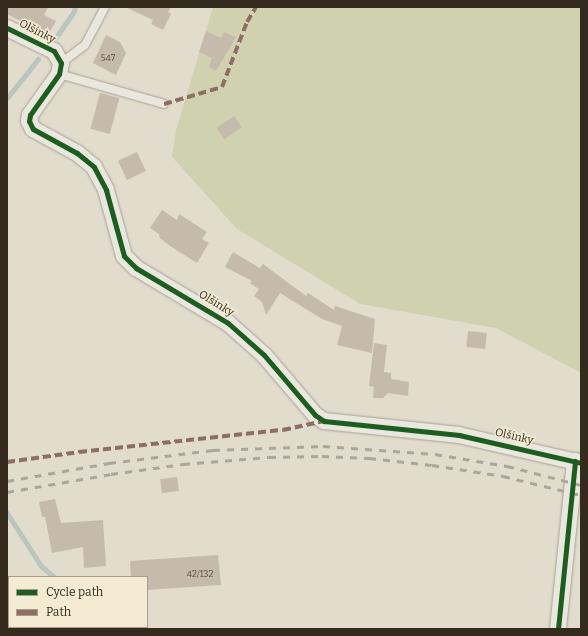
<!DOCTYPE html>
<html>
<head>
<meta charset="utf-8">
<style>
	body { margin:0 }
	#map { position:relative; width:588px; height:636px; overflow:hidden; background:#e2dccc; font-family:Bitter,serif }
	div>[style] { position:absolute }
	.green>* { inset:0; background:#d0d2af }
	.stream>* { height:5px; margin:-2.5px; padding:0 2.5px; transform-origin:2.5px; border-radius:2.5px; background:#b7c7be }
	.building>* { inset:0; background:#c5bbad; transform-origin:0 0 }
	.roads { filter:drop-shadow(0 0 1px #a7a195) drop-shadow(0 0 1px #a7a195) }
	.service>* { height:8px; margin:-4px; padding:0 4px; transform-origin:4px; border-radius:4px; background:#eae7de }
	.minor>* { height:16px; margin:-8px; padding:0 8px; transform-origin:8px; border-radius:8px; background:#eae7de }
	.rail>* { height:3px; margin-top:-1.5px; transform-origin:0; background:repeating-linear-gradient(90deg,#aaa69d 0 7px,transparent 0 14px) }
	.quiet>* { height:4px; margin-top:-2px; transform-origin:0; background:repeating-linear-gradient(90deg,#8d6e63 0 8px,transparent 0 12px) }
	.cycleway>* { height:5px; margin:-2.5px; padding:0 2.5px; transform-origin:2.5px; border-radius:2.5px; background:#1b5e20 }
	span { translate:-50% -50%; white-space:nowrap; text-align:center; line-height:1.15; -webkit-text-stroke:3px #f3ebd2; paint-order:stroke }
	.number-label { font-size:9px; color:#594e42 }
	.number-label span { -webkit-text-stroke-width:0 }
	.street-label { font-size:11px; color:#352a1e }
	.frame { position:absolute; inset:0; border:8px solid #352a1e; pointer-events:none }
	.legend { position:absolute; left:8px; top:576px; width:140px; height:52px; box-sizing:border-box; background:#f3ebd2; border:1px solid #a79e8a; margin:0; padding:5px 7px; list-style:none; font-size:12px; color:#352a1e }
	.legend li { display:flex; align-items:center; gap:8px; height:20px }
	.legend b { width:20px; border:1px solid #a79e8a }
</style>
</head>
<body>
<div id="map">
	<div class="green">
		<div style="clip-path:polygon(213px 7px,581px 7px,581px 373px,496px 328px,360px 304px,237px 229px,172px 157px,176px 130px)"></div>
	</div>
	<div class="stream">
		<div style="left:56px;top:37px;width:29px;rotate:-55deg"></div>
		<div style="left:73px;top:13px;width:6px;rotate:-72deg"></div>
		<div style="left:7px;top:98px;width:50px;rotate:-51.5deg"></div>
		<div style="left:7px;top:513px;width:63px;rotate:57.3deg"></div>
		<div style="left:41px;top:566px;width:17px;rotate:40deg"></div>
	</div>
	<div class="building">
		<div style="clip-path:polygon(7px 7px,48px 7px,44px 15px,56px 21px,48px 35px,7px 14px)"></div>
		<div style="clip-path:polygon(125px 7px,171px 7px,168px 12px,171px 14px,163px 30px,151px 24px,153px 20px)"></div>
		<div style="clip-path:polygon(206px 31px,221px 38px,224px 32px,236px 37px,216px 71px,209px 67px,212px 58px,199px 52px)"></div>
		<div style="clip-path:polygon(106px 35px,120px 42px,126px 53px,116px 75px,93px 63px)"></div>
		<div style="left:100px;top:93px;width:20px;height:37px;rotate:15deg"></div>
		<div style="left:234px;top:116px;width:14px;height:21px;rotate:56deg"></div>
		<div style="left:137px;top:152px;width:21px;height:21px;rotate:65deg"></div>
		<div style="clip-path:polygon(162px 210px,177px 220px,179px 214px,207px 232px,202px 239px,209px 243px,197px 263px,170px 246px,160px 238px,159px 234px,150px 228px)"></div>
		<div style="clip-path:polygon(233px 252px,260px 268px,263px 264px,306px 296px,308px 293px,334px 310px,335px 306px,375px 319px,372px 353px,337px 345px,342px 326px,322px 319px,280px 293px,266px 315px,262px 302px,254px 296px,259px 289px,250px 283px,252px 281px,225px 267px)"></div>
		<div style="left:468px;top:331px;width:19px;height:16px;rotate:6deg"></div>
		<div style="clip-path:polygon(374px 343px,387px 345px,384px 372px,391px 373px,391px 379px,409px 382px,408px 396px,388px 393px,383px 398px,373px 398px,374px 387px,369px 386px)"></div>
		<div style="left:177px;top:477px;width:14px;height:17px;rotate:82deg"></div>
		<div style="clip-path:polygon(55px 499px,61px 523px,103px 520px,106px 566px,84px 568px,83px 547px,52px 553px,45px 517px,42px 517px,39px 502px)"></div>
		<div style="clip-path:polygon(218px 555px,221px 585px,147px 590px,147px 577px,131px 577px,130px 561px)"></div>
	</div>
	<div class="roads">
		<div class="service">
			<div style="left:61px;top:63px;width:30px;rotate:-37deg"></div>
			<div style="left:85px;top:45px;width:43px;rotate:-62.2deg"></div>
			<div style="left:59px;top:74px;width:109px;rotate:15.9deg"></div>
		</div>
		<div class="minor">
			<div style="left:7px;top:28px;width:52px;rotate:26.1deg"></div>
			<div style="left:54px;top:51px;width:14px;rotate:60deg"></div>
			<div style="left:61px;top:63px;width:11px;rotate:100deg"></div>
			<div style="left:59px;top:74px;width:50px;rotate:125.3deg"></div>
			<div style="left:30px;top:115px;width:6px;rotate:99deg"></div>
			<div style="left:29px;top:121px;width:9px;rotate:63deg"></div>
			<div style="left:33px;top:129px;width:50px;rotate:28.6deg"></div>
			<div style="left:77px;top:153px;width:22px;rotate:39deg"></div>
			<div style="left:94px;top:167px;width:26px;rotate:62deg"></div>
			<div style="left:106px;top:190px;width:68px;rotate:74.7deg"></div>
			<div style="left:124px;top:256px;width:17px;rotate:45deg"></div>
			<div style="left:136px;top:268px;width:107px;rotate:30.9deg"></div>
			<div style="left:228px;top:323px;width:48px;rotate:41.6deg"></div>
			<div style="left:264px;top:355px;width:79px;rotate:49.6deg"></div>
			<div style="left:315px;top:415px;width:11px;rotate:34deg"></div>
			<div style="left:324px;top:421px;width:136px;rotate:5.9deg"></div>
			<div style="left:459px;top:435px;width:125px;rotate:12.9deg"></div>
			<div style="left:558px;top:629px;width:169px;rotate:-84.2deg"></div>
		</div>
	</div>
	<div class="rail">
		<div style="left:7px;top:481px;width:104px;rotate:-10deg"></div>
		<div style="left:109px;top:463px;width:105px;rotate:-7.1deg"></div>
		<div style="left:213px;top:450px;width:110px;rotate:-2.1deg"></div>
		<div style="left:323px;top:446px;width:112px;rotate:4.1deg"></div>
		<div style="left:435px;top:454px;width:73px;rotate:9.5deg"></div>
		<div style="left:507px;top:466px;width:76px;rotate:14.4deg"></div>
		<div style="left:7px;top:492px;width:106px;rotate:-9.8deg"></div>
		<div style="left:111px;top:474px;width:73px;rotate:-7.9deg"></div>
		<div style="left:183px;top:464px;width:86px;rotate:-4.7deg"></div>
		<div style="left:269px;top:457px;width:53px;rotate:-1.1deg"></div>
		<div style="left:322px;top:456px;width:47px;rotate:2.4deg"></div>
		<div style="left:369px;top:458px;width:63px;rotate:6.3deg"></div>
		<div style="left:432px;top:465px;width:72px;rotate:8.8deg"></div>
		<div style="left:503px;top:476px;width:80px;rotate:13.7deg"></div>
	</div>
	<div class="quiet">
		<div style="left:164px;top:104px;width:60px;rotate:-16.3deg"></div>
		<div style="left:222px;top:87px;width:70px;rotate:-69deg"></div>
		<div style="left:247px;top:22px;width:17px;rotate:-59deg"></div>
		<div style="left:7px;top:462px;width:73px;rotate:-7.9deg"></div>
		<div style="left:79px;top:452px;width:205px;rotate:-6.2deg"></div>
		<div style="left:283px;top:430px;width:42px;rotate:-12.4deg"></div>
	</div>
	<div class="cycleway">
		<div style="left:7px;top:28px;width:52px;rotate:26.1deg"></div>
		<div style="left:54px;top:51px;width:14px;rotate:60deg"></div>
		<div style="left:61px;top:63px;width:11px;rotate:100deg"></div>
		<div style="left:59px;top:74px;width:50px;rotate:125.3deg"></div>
		<div style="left:30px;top:115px;width:6px;rotate:99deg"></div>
		<div style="left:29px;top:121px;width:9px;rotate:63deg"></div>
		<div style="left:33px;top:129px;width:50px;rotate:28.6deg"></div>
		<div style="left:77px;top:153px;width:22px;rotate:39deg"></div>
		<div style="left:94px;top:167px;width:26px;rotate:62deg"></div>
		<div style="left:106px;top:190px;width:68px;rotate:74.7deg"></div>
		<div style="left:124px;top:256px;width:17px;rotate:45deg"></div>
		<div style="left:136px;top:268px;width:107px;rotate:30.9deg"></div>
		<div style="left:228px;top:323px;width:48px;rotate:41.6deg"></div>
		<div style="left:264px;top:355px;width:79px;rotate:49.6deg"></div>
		<div style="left:315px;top:415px;width:11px;rotate:34deg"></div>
		<div style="left:324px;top:421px;width:136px;rotate:5.9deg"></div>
		<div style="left:459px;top:435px;width:125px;rotate:12.9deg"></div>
		<div style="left:558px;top:629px;width:169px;rotate:-84.2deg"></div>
	</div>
	<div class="number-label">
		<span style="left:108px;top:58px">547</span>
		<span style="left:200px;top:574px">42/132</span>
	</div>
	<div class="street-label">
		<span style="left:37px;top:32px;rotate:27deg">Olšinky</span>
		<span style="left:216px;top:304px;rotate:32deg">Olšinky</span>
		<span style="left:514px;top:437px;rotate:13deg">Olšinky</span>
	</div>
	<div class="frame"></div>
	<ul class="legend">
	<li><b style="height:5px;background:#1b5e20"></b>Cycle path</li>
	<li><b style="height:5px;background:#8d6e63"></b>Path</li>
	</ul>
</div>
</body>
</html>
